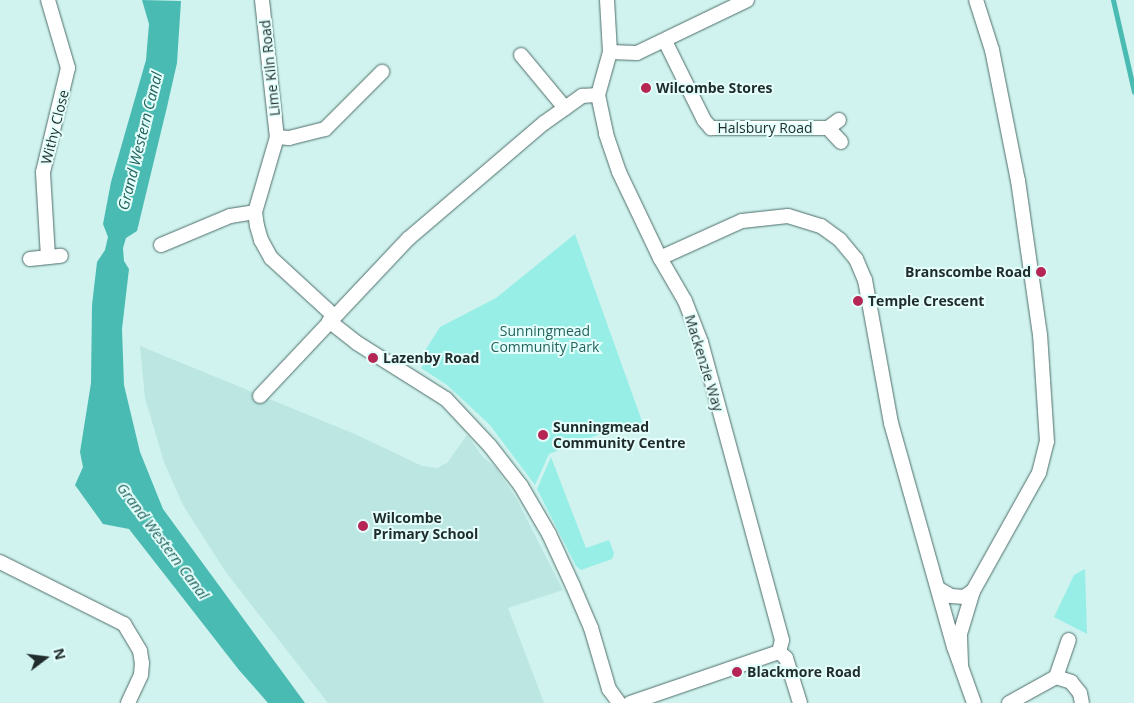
<!DOCTYPE html>
<html>
<head>
<meta charset="utf-8">
<style>
	body { margin:0 }
	#map { position:relative; width:1134px; height:703px; overflow:hidden; background:#d0f3ef; font-family:"Open Sans",sans-serif }
	div>[style] { position:absolute }
	.built>* { inset:0; background:#bbe6e1 }
	.green>* { inset:0; background:#97eee6 }
	.water>* { inset:0; background:#4abbb2 }
	.stream>* { height:5px; margin:-2.5px; padding:0 2.5px; transform-origin:2.5px; border-radius:2.5px; background:#4abbb2 }
	.roads { filter:drop-shadow(0 0 1px #4e6d6a) drop-shadow(0 0 1px #4e6d6a) }
	.street>* { height:14px; margin:-7px; padding:0 7px; transform-origin:7px; border-radius:7px; background:#fff }
	.dots>* { width:14px; height:14px; translate:-50% -50%; box-sizing:border-box; border:2px solid #e3fefb; border-radius:50% }
	span { translate:-50% -50%; white-space:nowrap; text-align:center; line-height:1.15; -webkit-text-stroke:4px #e3fefb; paint-order:stroke }
	.street-label { font-size:14px; color:#1f2c2b }
	.poi-label { font-size:14px; color:#1f2c2b; font-weight:700 }
	.left { translate:0 -50%; text-align:left }
	.right { translate:-100% -50%; text-align:right }
	.park-label { font-size:14px; color:#25625d }
	.water-label { font-size:15px; color:#24625d; font-style:italic }
	.north { position:absolute; left:20px; top:633px; width:50px; height:50px; -webkit-text-stroke:4px #e3fefb; paint-order:stroke; rotate:75deg; font-size:14px; font-weight:700; line-height:20px; text-align:center; color:#1f2c2b }
	.north::after { content:''; display:block; margin:auto; width:18px; height:22px; background:#1f2c2b; clip-path:polygon(50% 0,100% 100%,50% 72%,0 100%) }
</style>
</head>
<body>
<div id="map">
	<div class="built">
		<div style="clip-path:polygon(140px 346px,357px 435px,422px 466px,437px 468px,447px 463px,467px 435px,483px 457px,496px 468px,516px 498px,563px 590px,508px 608px,544px 703px,328px 703px,225px 571px,183px 505px,164px 462px,145px 398px)"></div>
	</div>
	<div class="green">
		<div style="clip-path:polygon(575px 234px,643px 424px,634px 427px,631px 423px,615px 428px,549px 454px,535px 485px,490px 425px,447px 385px,421px 368px,426px 361px,421px 357px,440px 327px,496px 298px)"></div>
		<div style="clip-path:polygon(551px 457px,586px 548px,609px 540px,614px 553px,612px 559px,581px 570px,576px 566px,537px 489px)"></div>
		<div style="clip-path:polygon(1085px 569px,1087px 634px,1054px 617px,1074px 575px)"></div>
	</div>
	<div class="water">
		<div style="clip-path:polygon(142px 0,181px 1px,177px 63px,167px 107px,137px 231px,126px 238px,123px 248px,124px 261px,129px 269px,122px 329px,124px 385px,140px 452px,163px 509px,305px 703px,268px 703px,239px 670px,129px 529px,103px 524px,75px 485px,83px 467px,80px 452px,91px 383px,92px 305px,97px 262px,105px 250px,108px 237px,103px 224px,111px 182px,146px 60px,149px 24px)"></div>
	</div>
	<div class="stream">
		<div style="left:1113px;top:0;width:94px;rotate:77.1deg"></div>
	</div>
	<div class="roads">
		<div class="street">
			<div style="left:262px;top:0;width:138px;rotate:83.8deg"></div>
			<div style="left:277px;top:137px;width:78px;rotate:106.3deg"></div>
			<div style="left:255px;top:212px;width:14px;rotate:82deg"></div>
			<div style="left:257px;top:226px;width:15px;rotate:74deg"></div>
			<div style="left:261px;top:240px;width:21px;rotate:61deg"></div>
			<div style="left:271px;top:258px;width:86px;rotate:42.6deg"></div>
			<div style="left:607px;top:0;width:52px;rotate:86.7deg"></div>
			<div style="left:610px;top:52px;width:45px;rotate:105.6deg"></div>
			<div style="left:598px;top:95px;width:40px;rotate:78deg"></div>
			<div style="left:606px;top:134px;width:40px;rotate:71.1deg"></div>
			<div style="left:619px;top:172px;width:95px;rotate:64.5deg"></div>
			<div style="left:660px;top:258px;width:50px;rotate:59.8deg"></div>
			<div style="left:685px;top:301px;width:44px;rotate:68.7deg"></div>
			<div style="left:701px;top:342px;width:309px;rotate:74.8deg"></div>
			<div style="left:782px;top:640px;width:12px;rotate:104deg"></div>
			<div style="left:779px;top:652px;width:9px;rotate:41deg"></div>
			<div style="left:786px;top:658px;width:47px;rotate:72.7deg"></div>
			<div style="left:665px;top:41px;width:88px;rotate:63.7deg"></div>
			<div style="left:704px;top:120px;width:11px;rotate:49deg"></div>
			<div style="left:711px;top:128px;width:117px"></div>
			<div style="left:610px;top:52px;width:27px;rotate:2deg"></div>
			<div style="left:637px;top:53px;width:122px;rotate:-25.7deg"></div>
			<div style="left:521px;top:55px;width:69px;rotate:50.3deg"></div>
			<div style="left:839px;top:120px;width:14px;rotate:144deg"></div>
			<div style="left:828px;top:128px;width:19px;rotate:47deg"></div>
			<div style="left:277px;top:137px;width:12px;rotate:5deg"></div>
			<div style="left:289px;top:138px;width:37px;rotate:-14deg"></div>
			<div style="left:325px;top:129px;width:81px;rotate:-45deg"></div>
			<div style="left:161px;top:245px;width:75px;rotate:-22.8deg"></div>
			<div style="left:230px;top:216px;width:25px;rotate:-9deg"></div>
			<div style="left:48px;top:257px;width:85px;rotate:-93.4deg"></div>
			<div style="left:43px;top:172px;width:107px;rotate:-76.5deg"></div>
			<div style="left:68px;top:68px;width:71px;rotate:-106.4deg"></div>
			<div style="left:660px;top:258px;width:90px;rotate:-24.3deg"></div>
			<div style="left:742px;top:221px;width:46px;rotate:-6.2deg"></div>
			<div style="left:788px;top:216px;width:34px;rotate:17deg"></div>
			<div style="left:821px;top:226px;width:24px;rotate:36deg"></div>
			<div style="left:840px;top:240px;width:25px;rotate:50deg"></div>
			<div style="left:856px;top:259px;width:23px;rotate:67deg"></div>
			<div style="left:865px;top:280px;width:145px;rotate:79.7deg"></div>
			<div style="left:891px;top:423px;width:233px;rotate:74.3deg"></div>
			<div style="left:954px;top:647px;width:59px;rotate:70.3deg"></div>
			<div style="left:30px;top:259px;width:31px;rotate:-6deg"></div>
			<div style="left:329px;top:321px;width:36px;rotate:38deg"></div>
			<div style="left:357px;top:343px;width:105px;rotate:32.2deg"></div>
			<div style="left:446px;top:399px;width:64px;rotate:46.9deg"></div>
			<div style="left:490px;top:446px;width:51px;rotate:52.2deg"></div>
			<div style="left:521px;top:486px;width:56px;rotate:59.7deg"></div>
			<div style="left:549px;top:534px;width:57px;rotate:65.2deg"></div>
			<div style="left:573px;top:586px;width:46px;rotate:66.8deg"></div>
			<div style="left:591px;top:628px;width:64px;rotate:73.6deg"></div>
			<div style="left:609px;top:689px;width:17px;rotate:54deg"></div>
			<div style="left:260px;top:396px;width:216px;rotate:-46.7deg"></div>
			<div style="left:408px;top:239px;width:179px;rotate:-40.5deg"></div>
			<div style="left:544px;top:123px;width:47px;rotate:-35.4deg"></div>
			<div style="left:582px;top:96px;width:16px;rotate:-4deg"></div>
			<div style="left:0;top:562px;width:139px;rotate:26.6deg"></div>
			<div style="left:124px;top:624px;width:31px;rotate:59deg"></div>
			<div style="left:140px;top:651px;width:12px;rotate:81deg"></div>
			<div style="left:142px;top:663px;width:12px;rotate:95deg"></div>
			<div style="left:141px;top:675px;width:31px;rotate:115deg"></div>
			<div style="left:939px;top:589px;width:14px;rotate:30deg"></div>
			<div style="left:951px;top:596px;width:13px;rotate:4deg"></div>
			<div style="left:964px;top:597px;width:11px;rotate:-34deg"></div>
			<div style="left:961px;top:664px;width:30px;rotate:-92deg"></div>
			<div style="left:960px;top:634px;width:45px;rotate:-73.2deg"></div>
			<div style="left:973px;top:591px;width:135px;rotate:-60.8deg"></div>
			<div style="left:1039px;top:473px;width:32px;rotate:-76deg"></div>
			<div style="left:1047px;top:442px;width:107px;rotate:-93.7deg"></div>
			<div style="left:1040px;top:335px;width:156px;rotate:-98.1deg"></div>
			<div style="left:1018px;top:181px;width:134px;rotate:-101.2deg"></div>
			<div style="left:992px;top:50px;width:52px;rotate:-107.7deg"></div>
			<div style="left:1056px;top:677px;width:39px;rotate:-71deg"></div>
			<div style="left:630px;top:703px;width:157px;rotate:-18.9deg"></div>
			<div style="left:1009px;top:703px;width:54px;rotate:-29deg"></div>
			<div style="left:1056px;top:677px;width:16px;rotate:18deg"></div>
			<div style="left:1071px;top:682px;width:14px;rotate:51deg"></div>
			<div style="left:1080px;top:693px;width:10px;rotate:79deg"></div>
		</div>
	</div>
	<div class="dots">
		<div style="left:646px;top:88px;background:#b62654"></div>
		<div style="left:1041px;top:272px;background:#b62654"></div>
		<div style="left:858px;top:301px;background:#b62654"></div>
		<div style="left:373px;top:358px;background:#b62654"></div>
		<div style="left:543px;top:435px;background:#b62654"></div>
		<div style="left:363px;top:526px;background:#b62654"></div>
		<div style="left:737px;top:672px;background:#b62654"></div>
	</div>
	<div class="street-label">
		<span style="left:270px;top:68px;rotate:-96deg">Lime Kiln Road</span>
		<span style="left:55px;top:127px;rotate:-76deg">Withy Close</span>
		<span style="left:765px;top:128px">Halsbury Road</span>
		<span style="left:704px;top:363px;rotate:73deg">Mackenzie Way</span>
	</div>
	<div class="poi-label">
		<span class="left" style="left:656px;top:88px">Wilcombe Stores</span>
		<span class="right" style="left:1031px;top:272px">Branscombe Road</span>
		<span class="left" style="left:868px;top:301px">Temple Crescent</span>
		<span class="left" style="left:383px;top:358px">Lazenby Road</span>
		<span class="left" style="left:553px;top:435px">Sunningmead<br>Community Centre</span>
		<span class="left" style="left:373px;top:526px">Wilcombe<br>Primary School</span>
		<span class="left" style="left:747px;top:672px">Blackmore Road</span>
	</div>
	<div class="park-label">
		<span style="left:545px;top:339px">Sunningmead<br>Community Park</span>
	</div>
	<div class="water-label">
		<span style="left:140px;top:141px;rotate:-76deg">Grand Western Canal</span>
		<span style="left:163px;top:541px;rotate:53deg">Grand Western Canal</span>
	</div>
	<div class="north">N</div>
</div>
</body>
</html>
